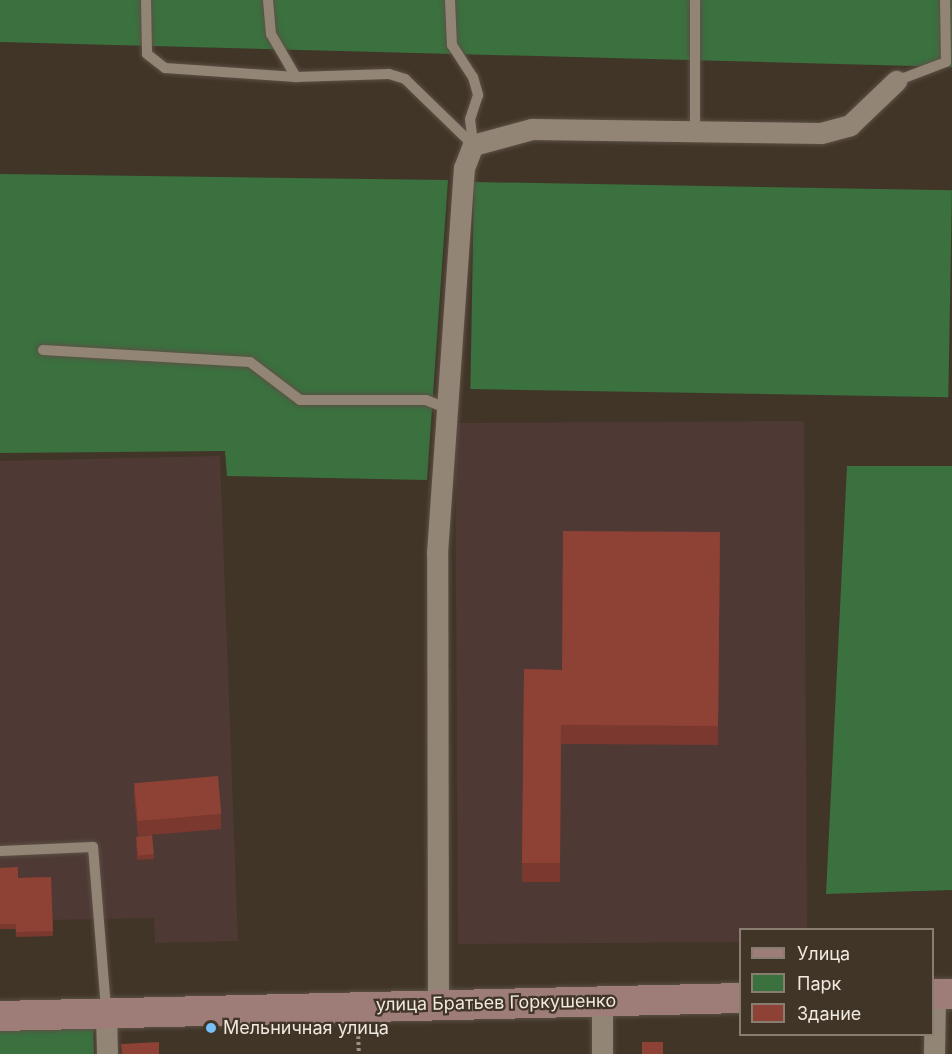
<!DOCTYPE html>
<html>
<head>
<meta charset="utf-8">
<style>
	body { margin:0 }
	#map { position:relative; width:952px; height:1054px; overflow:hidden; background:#413527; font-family:Inter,sans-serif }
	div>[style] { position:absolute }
	.industrial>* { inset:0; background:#4e3935 }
	.green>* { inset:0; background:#3b703f; transform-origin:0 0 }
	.path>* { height:4px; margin-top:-2px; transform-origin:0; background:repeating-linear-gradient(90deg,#9b9286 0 3px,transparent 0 6px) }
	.roads { filter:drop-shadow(0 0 2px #5b5145) drop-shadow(0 0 2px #5b5145) }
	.lane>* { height:10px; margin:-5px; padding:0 5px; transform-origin:5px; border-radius:5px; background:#938575 }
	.street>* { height:21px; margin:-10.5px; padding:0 10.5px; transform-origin:10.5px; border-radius:10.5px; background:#938575 }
	.secondary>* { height:30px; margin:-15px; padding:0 15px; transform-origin:15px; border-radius:15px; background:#9e7d79 }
	.wall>* { inset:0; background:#7a382e }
	.building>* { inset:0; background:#8e4135; transform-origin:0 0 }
	.dots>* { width:16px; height:16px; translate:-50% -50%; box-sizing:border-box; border:3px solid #413527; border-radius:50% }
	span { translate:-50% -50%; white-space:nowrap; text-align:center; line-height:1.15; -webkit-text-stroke:4.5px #413527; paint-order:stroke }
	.street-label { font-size:18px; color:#f0e9e0 }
	.poi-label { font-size:18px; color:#f0e9e0 }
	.left { translate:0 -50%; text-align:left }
	.legend { position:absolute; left:739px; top:928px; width:195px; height:108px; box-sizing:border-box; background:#413527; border:2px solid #877d71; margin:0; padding:8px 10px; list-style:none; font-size:18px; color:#f0e9e0 }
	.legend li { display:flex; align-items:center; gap:12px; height:30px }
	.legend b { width:30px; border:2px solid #877d71 }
</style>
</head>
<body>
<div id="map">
	<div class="industrial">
		<div style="clip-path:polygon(804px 421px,807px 929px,740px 930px,740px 942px,458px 944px,455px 423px)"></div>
		<div style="clip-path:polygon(220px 456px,238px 941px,155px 943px,154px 918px,53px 920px,53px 936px,16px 937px,15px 929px,0 929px,0 461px)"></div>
	</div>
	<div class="green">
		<div style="clip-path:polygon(0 0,952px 0,952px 67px,0 42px)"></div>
		<div style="clip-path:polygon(0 174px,448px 180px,427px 480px,227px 476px,225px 451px,0 453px)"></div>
		<div style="left:474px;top:182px;width:478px;height:207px;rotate:1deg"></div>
		<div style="clip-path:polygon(847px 466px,952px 466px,952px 890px,826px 894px)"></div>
		<div style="clip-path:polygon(93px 1023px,94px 1054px,0 1054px,0 1028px)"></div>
	</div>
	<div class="path">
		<div style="left:358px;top:1030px;width:24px;rotate:88deg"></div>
	</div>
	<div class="roads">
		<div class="lane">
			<div style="left:146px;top:0;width:54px;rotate:88.9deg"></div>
			<div style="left:147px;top:54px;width:23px;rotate:38deg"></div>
			<div style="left:165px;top:68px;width:131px;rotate:3.9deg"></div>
			<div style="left:296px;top:77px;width:93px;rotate:-1.8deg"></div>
			<div style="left:389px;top:74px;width:17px;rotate:17deg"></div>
			<div style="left:405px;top:79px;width:95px;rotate:44.1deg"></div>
			<div style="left:268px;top:0;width:34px;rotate:85deg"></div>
			<div style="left:271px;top:34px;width:50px;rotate:59.8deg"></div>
			<div style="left:450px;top:0;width:45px;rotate:87.5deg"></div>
			<div style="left:452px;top:45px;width:38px;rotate:57deg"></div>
			<div style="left:473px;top:77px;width:19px;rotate:74deg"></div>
			<div style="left:478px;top:95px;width:25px;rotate:108deg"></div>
			<div style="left:470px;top:119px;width:26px;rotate:83deg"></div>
			<div style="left:896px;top:81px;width:53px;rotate:-20.8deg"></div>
			<div style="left:946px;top:62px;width:62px;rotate:-90.9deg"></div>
			<div style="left:695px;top:128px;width:128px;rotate:-90deg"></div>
			<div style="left:43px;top:350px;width:207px;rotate:3.3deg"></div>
			<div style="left:250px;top:362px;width:63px;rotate:37.2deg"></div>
			<div style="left:300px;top:400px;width:126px"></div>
			<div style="left:426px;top:400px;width:22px;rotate:22deg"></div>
			<div style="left:0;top:851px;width:93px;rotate:-2.5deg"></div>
			<div style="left:93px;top:847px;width:164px;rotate:85.4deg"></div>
		</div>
		<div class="street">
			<div style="left:438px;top:1004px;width:451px;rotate:-90.1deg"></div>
			<div style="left:437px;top:553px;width:386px;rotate:-86deg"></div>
			<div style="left:464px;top:168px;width:25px;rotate:-69deg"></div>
			<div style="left:473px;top:145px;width:61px;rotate:-15.2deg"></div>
			<div style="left:532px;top:129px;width:289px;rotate:0.8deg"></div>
			<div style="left:821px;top:133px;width:30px;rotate:-15deg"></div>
			<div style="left:850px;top:125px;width:64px;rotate:-43.7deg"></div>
			<div style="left:106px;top:1013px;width:41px;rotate:88.6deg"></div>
			<div style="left:602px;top:1054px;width:54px;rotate:-90deg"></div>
			<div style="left:934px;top:1054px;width:60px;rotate:-89deg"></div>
		</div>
		<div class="secondary">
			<div style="left:932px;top:994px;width:20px"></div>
			<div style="left:0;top:1016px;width:740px;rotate:-1.39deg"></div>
		</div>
	</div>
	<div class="wall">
		<div style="clip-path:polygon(720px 532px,718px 745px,561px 744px,560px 882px,522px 882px,524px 669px,562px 670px)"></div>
		<div style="clip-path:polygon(134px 783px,221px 814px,221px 829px,138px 836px,134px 797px)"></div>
		<div style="clip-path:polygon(136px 842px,154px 854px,154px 859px,137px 860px)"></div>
		<div style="clip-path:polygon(0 868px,18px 878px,51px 877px,53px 936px,16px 937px,16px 929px,0 929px)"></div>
	</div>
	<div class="building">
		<div style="clip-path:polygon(563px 531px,720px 532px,718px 726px,561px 725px,560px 863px,522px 863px,524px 669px,562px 670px)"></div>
		<div style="left:218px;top:776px;width:38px;height:84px;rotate:85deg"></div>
		<div style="left:152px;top:835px;width:19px;height:16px;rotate:84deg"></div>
		<div style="clip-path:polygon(18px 867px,18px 878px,51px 877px,53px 931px,16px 932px,16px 924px,0 924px,0 868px)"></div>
		<div style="clip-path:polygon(159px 1042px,159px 1054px,122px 1054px,121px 1044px)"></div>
		<div style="left:642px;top:1042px;width:21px;height:12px"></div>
	</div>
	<div class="dots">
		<div style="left:211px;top:1028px;background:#77c0f7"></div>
	</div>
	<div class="street-label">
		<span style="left:496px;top:1003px;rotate:-1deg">улица Братьев Горкушенко</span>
	</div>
	<div class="poi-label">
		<span class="left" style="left:223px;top:1028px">Мельничная улица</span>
	</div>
	<ul class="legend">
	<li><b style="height:8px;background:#9e7d79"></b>Улица</li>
	<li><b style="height:16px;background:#3b703f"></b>Парк</li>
	<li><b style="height:16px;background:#8e4135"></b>Здание</li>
	</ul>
</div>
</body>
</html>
